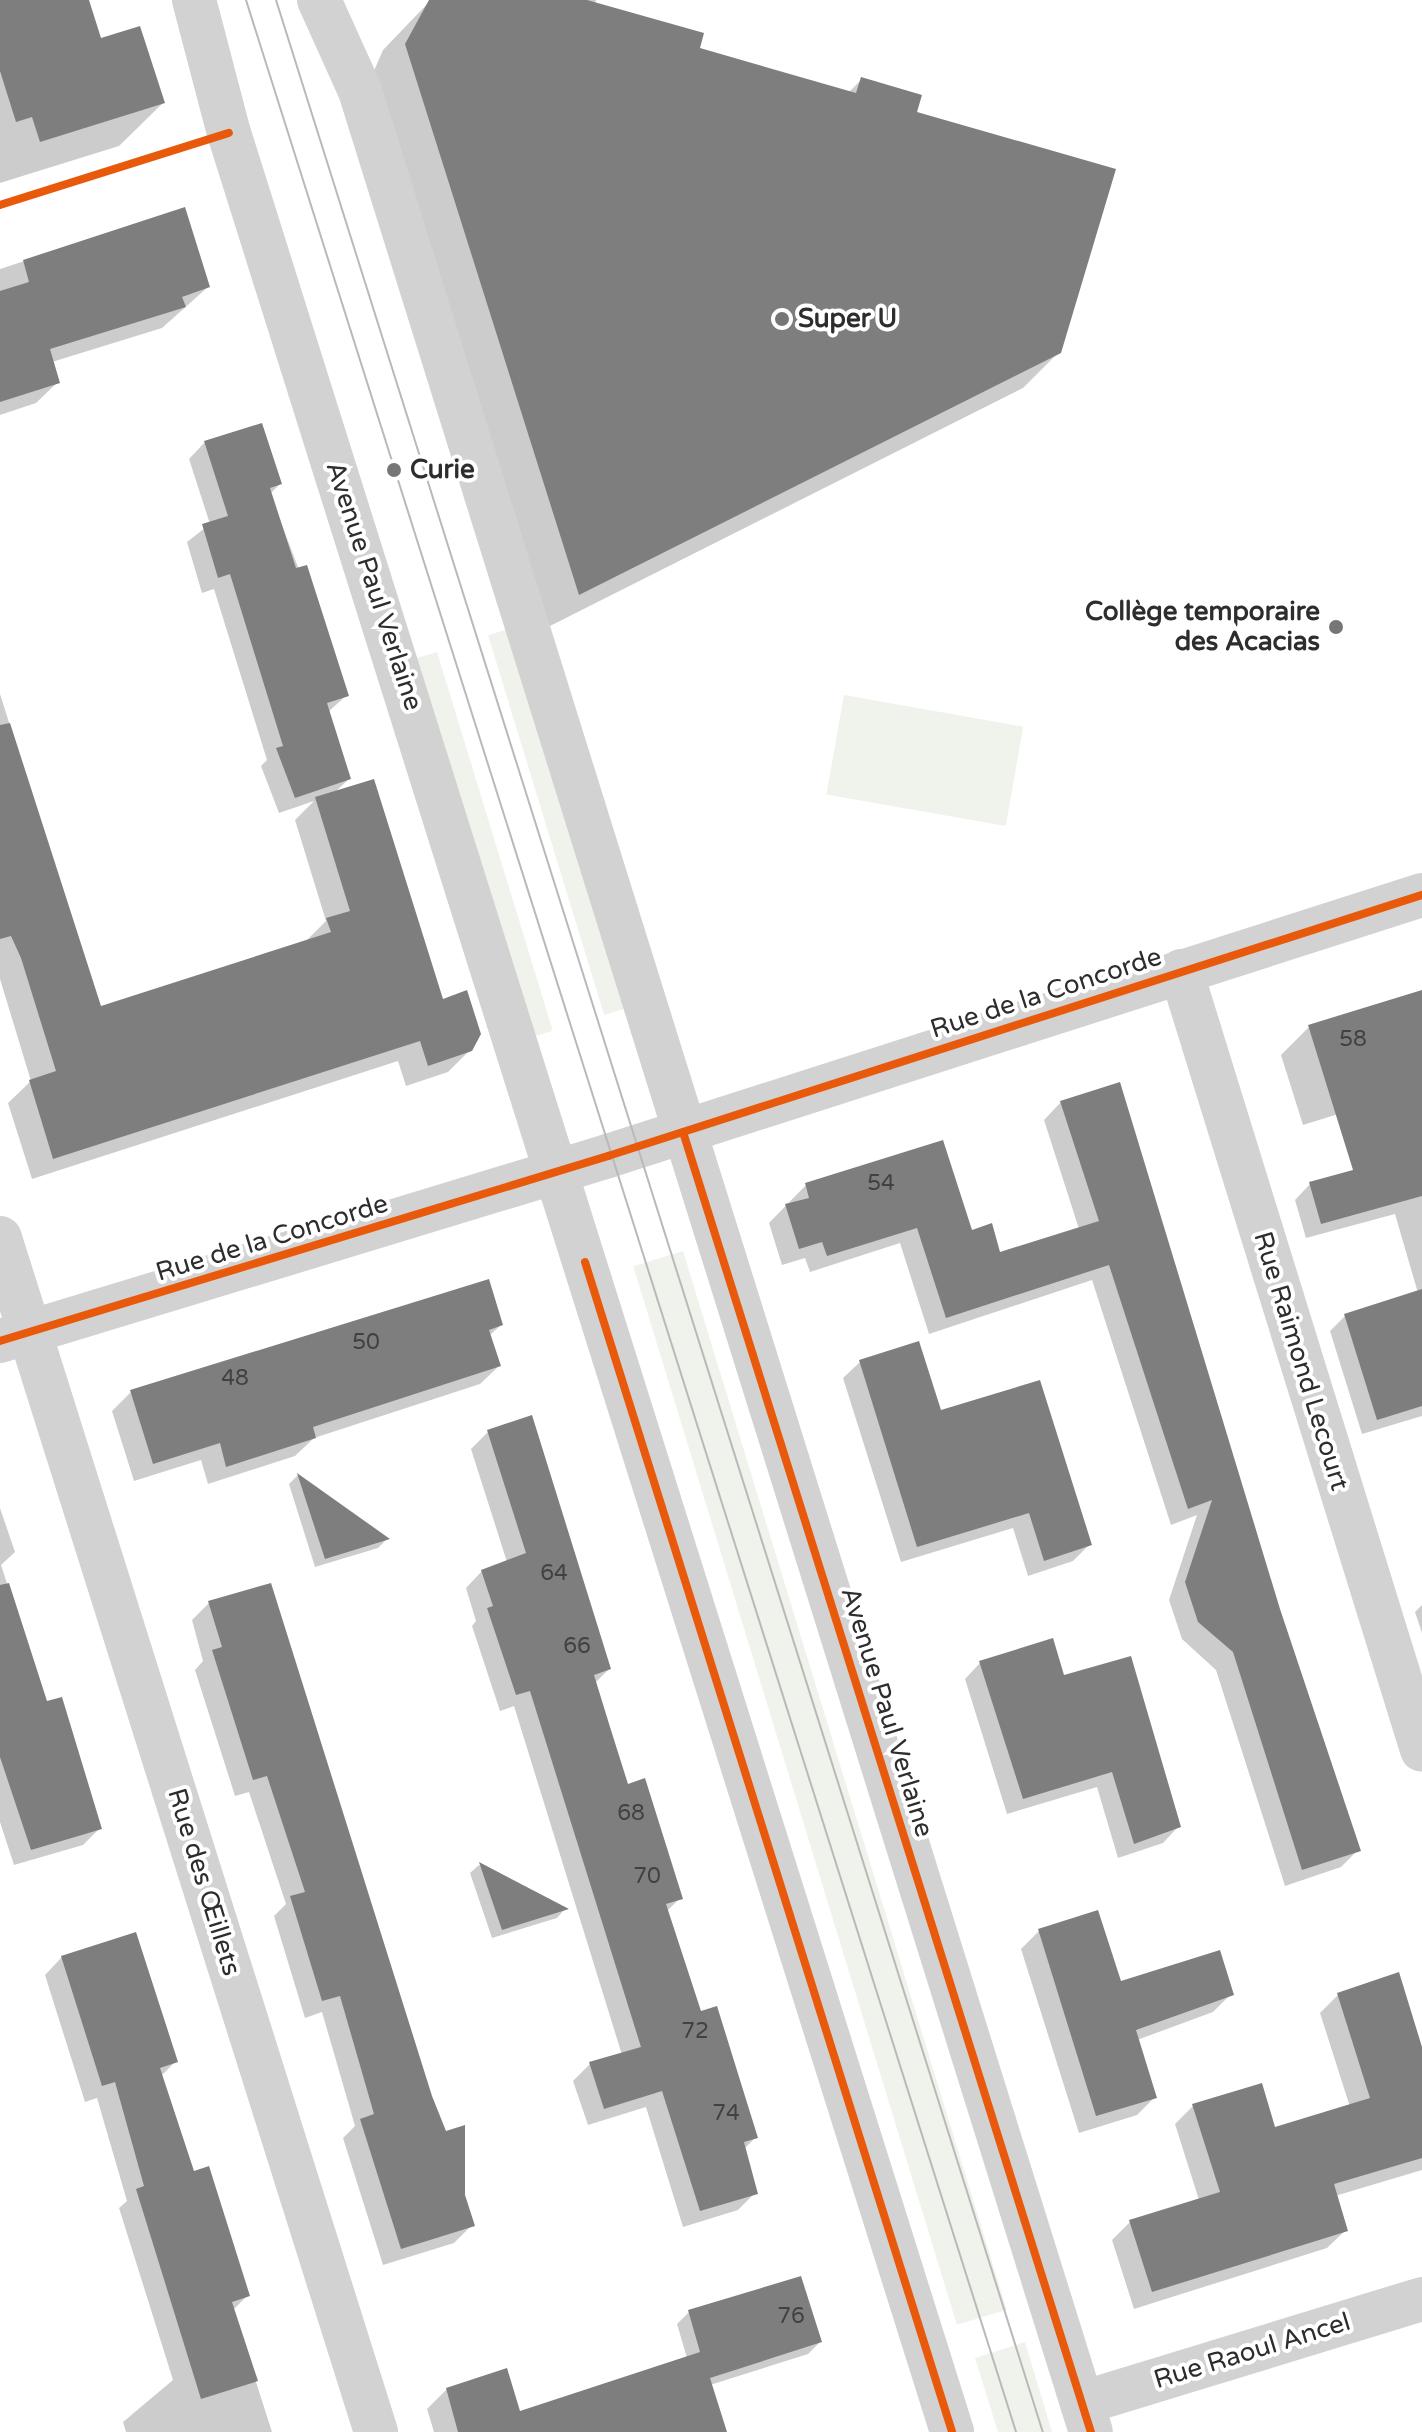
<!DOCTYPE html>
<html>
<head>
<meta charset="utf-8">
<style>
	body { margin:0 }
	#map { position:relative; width:1422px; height:2432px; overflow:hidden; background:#fff; font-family:"Varela Round",sans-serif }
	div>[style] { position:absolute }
	.green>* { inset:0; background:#eff3eb; transform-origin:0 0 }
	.shadow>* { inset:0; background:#0003 }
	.building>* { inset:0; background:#7e7e7e }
	.minor>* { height:44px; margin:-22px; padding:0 22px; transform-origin:22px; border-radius:22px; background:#d2d2d2 }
	.tertiary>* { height:44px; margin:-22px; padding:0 22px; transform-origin:22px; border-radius:22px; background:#d2d2d2 }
	.tram>* { height:2px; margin:-1px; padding:0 1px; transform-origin:1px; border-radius:1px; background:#b9b9b9 }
	.cycleway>* { height:8px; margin:-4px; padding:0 4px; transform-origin:4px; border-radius:4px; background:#e8590c }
	.dots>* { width:22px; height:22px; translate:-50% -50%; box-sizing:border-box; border:4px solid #fff; border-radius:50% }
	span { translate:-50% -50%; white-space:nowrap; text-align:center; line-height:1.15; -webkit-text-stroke:8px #fff; paint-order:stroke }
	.number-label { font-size:22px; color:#414141 }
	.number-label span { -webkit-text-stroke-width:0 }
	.poi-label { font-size:26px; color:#2d2d2d; font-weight:700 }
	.left { translate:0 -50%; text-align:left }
	.right { translate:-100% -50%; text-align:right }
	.street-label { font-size:26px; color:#2d2d2d }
</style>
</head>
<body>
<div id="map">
	<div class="green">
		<div style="left:512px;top:628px;width:397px;height:25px;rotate:73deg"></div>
		<div style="left:437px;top:652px;width:396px;height:26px;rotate:73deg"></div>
		<div style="left:844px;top:695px;width:182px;height:101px;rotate:10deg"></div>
		<div style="left:683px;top:1251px;width:1107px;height:52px;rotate:73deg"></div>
		<div style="clip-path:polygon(1025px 2342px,1052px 2432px,998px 2432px,975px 2358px)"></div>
	</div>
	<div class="shadow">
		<div style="clip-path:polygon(0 0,87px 0,100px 41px,163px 103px,119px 146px,0 183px)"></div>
		<div style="clip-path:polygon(431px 0,596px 0,595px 4px,698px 49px,848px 93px,862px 79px,915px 113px,1059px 352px,1023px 388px,544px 629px,370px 80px,383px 50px)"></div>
		<div style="clip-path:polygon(184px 209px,208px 287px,162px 328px,52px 362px,58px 382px,36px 403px,0 415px,0 269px)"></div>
		<div style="clip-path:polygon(205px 442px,280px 484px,270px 494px,347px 695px,328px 712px,349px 779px,334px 793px,470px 1050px,448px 1072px,406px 1086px,398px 1061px,32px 1179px,8px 1103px,31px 1081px,0 979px,0 694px,100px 1009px,306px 941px,326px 921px,295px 820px,314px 801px,279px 813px,261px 766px,267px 760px,214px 589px,202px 593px,187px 542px,210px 524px,189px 459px)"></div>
		<div style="clip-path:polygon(1422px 992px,1422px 1088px,1303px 1125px,1281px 1055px,1309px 1027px)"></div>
		<div style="clip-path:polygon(1061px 1102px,1278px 1609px,1358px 1850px,1341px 1867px,1285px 1886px,1216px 1670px,1182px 1639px,1169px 1600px,1197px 1515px,1171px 1525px,1092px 1280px,929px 1334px,900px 1243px,810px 1272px,805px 1258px,782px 1265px,769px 1223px,806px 1185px,970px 1232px,999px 1254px,1079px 1229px,1044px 1120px)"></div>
		<div style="clip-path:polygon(1422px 1154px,1422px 1416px,1362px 1434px,1330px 1331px,1345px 1316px,1418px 1293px,1395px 1214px,1306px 1238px,1295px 1200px,1310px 1184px)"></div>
		<div style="clip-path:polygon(501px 1325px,489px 1336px,499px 1366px,480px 1384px,314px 1438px,295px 1456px,208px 1484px,201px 1460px,134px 1481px,112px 1411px,131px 1392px)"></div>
		<div style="clip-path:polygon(860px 1362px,940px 1413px,1090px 1544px,1073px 1561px,1028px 1576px,1013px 1528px,901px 1562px,843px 1378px)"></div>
		<div style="clip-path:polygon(488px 1432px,609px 1669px,595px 1683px,626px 1786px,680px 1898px,666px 1912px,699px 2014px,756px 2137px,744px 2149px,755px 2193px,738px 2210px,683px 2227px,646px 2107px,588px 2125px,573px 2081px,590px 2064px,622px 2055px,514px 1706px,500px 1711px,472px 1626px,476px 1621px,466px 1588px,482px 1571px,507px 1562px,471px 1449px)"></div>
		<div style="clip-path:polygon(298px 1475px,387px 1539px,378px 1548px,315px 1567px,289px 1484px)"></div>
		<div style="clip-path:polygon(0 1508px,15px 1552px,1px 1565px,46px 1704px,100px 1828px,83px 1845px,14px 1865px,0 1822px)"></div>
		<div style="clip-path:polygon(210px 1602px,472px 2225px,454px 2243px,383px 2265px,343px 2138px,355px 2126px,322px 2012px,305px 2018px,274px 1916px,286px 1904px,249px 1792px,235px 1796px,195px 1670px,203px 1661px,192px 1620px)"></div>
		<div style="clip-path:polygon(1422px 1605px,1422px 1633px,1415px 1612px)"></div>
		<div style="clip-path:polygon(980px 1663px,1063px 1677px,1178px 1827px,1163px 1843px,1118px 1858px,1097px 1787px,1007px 1814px,965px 1679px)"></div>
		<div style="clip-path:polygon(479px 1865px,565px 1909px,557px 1918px,492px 1938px,470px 1873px)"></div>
		<div style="clip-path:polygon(1039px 1931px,1120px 1983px,1231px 1994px,1213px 2012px,1137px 2040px,1155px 2097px,1137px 2115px,1079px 2133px,1021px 1949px)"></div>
		<div style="clip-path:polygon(62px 1957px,175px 2062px,161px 2076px,192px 2174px,247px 2296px,233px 2310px,272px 2432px,126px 2432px,123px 2422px,173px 2380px,119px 2208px,127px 2201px,97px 2098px,85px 2102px,45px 1975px)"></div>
		<div style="clip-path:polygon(1338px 1995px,1422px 2052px,1422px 2170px,1335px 2196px,1346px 2230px,1327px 2248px,1134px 2309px,1112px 2240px,1130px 2222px,1199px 2200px,1175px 2124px,1193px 2106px,1260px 2086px,1274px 2130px,1350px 2107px,1320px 2013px)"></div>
		<div style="clip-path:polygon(689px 2312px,820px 2342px,808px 2354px,710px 2385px,716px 2432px,568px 2432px,687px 2358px,677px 2324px)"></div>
		<div style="clip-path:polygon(447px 2389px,524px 2432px,434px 2432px,427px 2409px)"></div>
	</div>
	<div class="building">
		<div style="clip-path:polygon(0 0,89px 0,101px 38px,140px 26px,165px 103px,40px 142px,32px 117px,16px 122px,0 71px)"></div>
		<div style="clip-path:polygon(429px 0,587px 0,704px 33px,700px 48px,856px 93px,861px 77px,922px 95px,917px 112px,1116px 169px,1061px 353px,579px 595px,405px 44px)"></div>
		<div style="clip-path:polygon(185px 207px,210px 287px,182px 297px,186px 307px,50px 349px,60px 383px,0 402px,0 291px,29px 282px,23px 260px)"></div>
		<div style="clip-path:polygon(262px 423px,282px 484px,270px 488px,296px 568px,307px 565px,349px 696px,327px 703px,351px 779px,295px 798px,276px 748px,283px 746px,230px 574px,218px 578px,202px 524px,228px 516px,204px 441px)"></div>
		<div style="clip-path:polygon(10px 723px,101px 1006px,331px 932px,326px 918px,350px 911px,315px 797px,374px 779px,443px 999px,467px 990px,481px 1034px,472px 1051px,428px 1066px,420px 1041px,53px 1159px,29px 1080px,56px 1071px,21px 958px,11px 936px,0 939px,0 725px)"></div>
		<div style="clip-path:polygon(1422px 990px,1422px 1196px,1321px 1224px,1309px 1182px,1353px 1170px,1308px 1025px)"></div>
		<div style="clip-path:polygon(1120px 1082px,1280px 1609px,1361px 1851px,1302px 1870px,1233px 1652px,1198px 1622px,1185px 1582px,1212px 1500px,1188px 1509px,1109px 1265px,946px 1318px,917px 1228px,827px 1256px,822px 1242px,799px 1249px,785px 1204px,809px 1198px,805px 1183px,943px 1140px,972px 1230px,992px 1223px,1000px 1252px,1099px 1221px,1060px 1101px)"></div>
		<div style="clip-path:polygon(489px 1279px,503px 1325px,489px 1330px,501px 1366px,313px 1427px,316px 1438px,226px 1467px,220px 1443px,153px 1464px,130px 1390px)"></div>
		<div style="clip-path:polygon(1422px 1289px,1422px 1406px,1377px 1420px,1344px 1314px)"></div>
		<div style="clip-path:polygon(919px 1341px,941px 1410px,1040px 1380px,1092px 1545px,1044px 1561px,1029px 1513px,917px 1547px,859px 1360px)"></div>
		<div style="clip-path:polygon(532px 1415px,611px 1669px,594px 1675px,610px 1727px,628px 1784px,645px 1778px,683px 1899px,666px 1904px,701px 2011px,717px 2006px,758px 2138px,744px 2142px,758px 2194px,700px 2211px,662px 2091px,604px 2109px,589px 2062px,641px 2047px,530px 1691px,516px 1695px,487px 1608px,493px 1606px,481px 1570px,526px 1553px,487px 1430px)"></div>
		<div style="clip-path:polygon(297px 1473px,390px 1539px,325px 1559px)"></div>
		<div style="clip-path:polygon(9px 1583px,47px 1701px,62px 1697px,102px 1829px,31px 1850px,0 1757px,0 1585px)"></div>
		<div style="clip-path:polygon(271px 1583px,432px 2096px,446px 2131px,465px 2125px,465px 2195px,475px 2226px,401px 2249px,360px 2119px,374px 2114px,340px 1996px,322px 2001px,290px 1896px,305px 1892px,267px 1776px,253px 1780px,212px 1650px,222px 1647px,208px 1601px)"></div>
		<div style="clip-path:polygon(1053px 1638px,1064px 1675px,1131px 1656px,1181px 1827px,1134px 1844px,1112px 1772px,1023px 1799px,979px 1661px)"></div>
		<div style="clip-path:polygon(479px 1862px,569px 1909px,502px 1930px)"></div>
		<div style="clip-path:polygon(1098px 1910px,1121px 1981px,1220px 1950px,1234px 1995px,1136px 2030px,1157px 2098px,1096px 2116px,1038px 1929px)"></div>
		<div style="clip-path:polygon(136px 1932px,178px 2062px,160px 2068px,194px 2171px,209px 2166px,250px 2296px,232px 2302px,258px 2381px,201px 2399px,136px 2189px,144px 2186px,115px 2082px,102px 2086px,61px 1956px)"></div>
		<div style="clip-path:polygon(1399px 1972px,1422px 2047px,1422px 2158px,1334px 2184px,1348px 2231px,1152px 2292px,1129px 2220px,1220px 2192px,1192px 2104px,1262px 2083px,1275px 2127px,1370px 2098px,1337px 1993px)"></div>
		<div style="clip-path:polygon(801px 2276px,822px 2342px,710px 2378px,727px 2432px,458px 2432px,446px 2388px,507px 2368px,520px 2411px,700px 2352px,688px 2310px)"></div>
	</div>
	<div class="minor">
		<div style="left:1181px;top:971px;width:815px;rotate:72.81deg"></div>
		<div style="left:0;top:1238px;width:1252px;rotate:72.52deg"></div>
		<div style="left:0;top:1341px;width:636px;rotate:-16.92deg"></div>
		<div style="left:608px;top:1156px;width:855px;rotate:-17.78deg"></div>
		<div style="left:1082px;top:2403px;width:356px;rotate:-17deg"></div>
	</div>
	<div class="tertiary">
		<div style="left:194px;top:0;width:138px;rotate:75.3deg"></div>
		<div style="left:229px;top:133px;width:2410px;rotate:72.54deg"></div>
		<div style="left:319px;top:0;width:100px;rotate:65.7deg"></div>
		<div style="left:360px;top:91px;width:2452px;rotate:72.66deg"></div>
	</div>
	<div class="tram">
		<div style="left:246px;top:0;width:2551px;rotate:72.43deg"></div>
		<div style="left:276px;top:0;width:2550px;rotate:72.5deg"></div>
	</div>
	<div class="cycleway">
		<div style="left:0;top:205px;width:240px;rotate:-17.5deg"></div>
		<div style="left:683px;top:1132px;width:1363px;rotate:72.58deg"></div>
		<div style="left:585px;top:1262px;width:1226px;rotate:72.58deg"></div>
		<div style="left:0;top:1341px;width:636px;rotate:-16.92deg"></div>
		<div style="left:608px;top:1156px;width:855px;rotate:-17.78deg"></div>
	</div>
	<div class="dots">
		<div style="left:782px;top:319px;background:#767676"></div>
		<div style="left:394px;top:470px;background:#767676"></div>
		<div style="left:1336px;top:627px;background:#767676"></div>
	</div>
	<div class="number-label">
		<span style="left:1353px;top:1040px">58</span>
		<span style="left:881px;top:1184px">54</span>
		<span style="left:366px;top:1343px">50</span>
		<span style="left:235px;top:1379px">48</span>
		<span style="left:554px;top:1574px">64</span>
		<span style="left:577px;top:1647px">66</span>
		<span style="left:631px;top:1814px">68</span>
		<span style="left:647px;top:1877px">70</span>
		<span style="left:695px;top:2032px">72</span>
		<span style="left:726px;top:2114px">74</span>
		<span style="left:791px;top:2317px">76</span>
	</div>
	<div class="poi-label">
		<span class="left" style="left:798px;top:319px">Super U</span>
		<span class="left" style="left:410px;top:470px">Curie</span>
		<span class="right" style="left:1320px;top:627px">Collège temporaire<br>des Acacias</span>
	</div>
	<div class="street-label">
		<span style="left:374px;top:586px;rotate:72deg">Avenue Paul Verlaine</span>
		<span style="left:1046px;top:993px;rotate:-18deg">Rue de la Concorde</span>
		<span style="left:272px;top:1238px;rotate:-17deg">Rue de la Concorde</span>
		<span style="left:1301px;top:1361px;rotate:73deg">Rue Raimond Lecourt</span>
		<span style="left:887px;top:1712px;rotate:73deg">Avenue Paul Verlaine</span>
		<span style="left:204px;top:1882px;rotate:73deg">Rue des Œillets</span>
		<span style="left:1252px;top:2351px;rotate:-17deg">Rue Raoul Ancel</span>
	</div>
</div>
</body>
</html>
